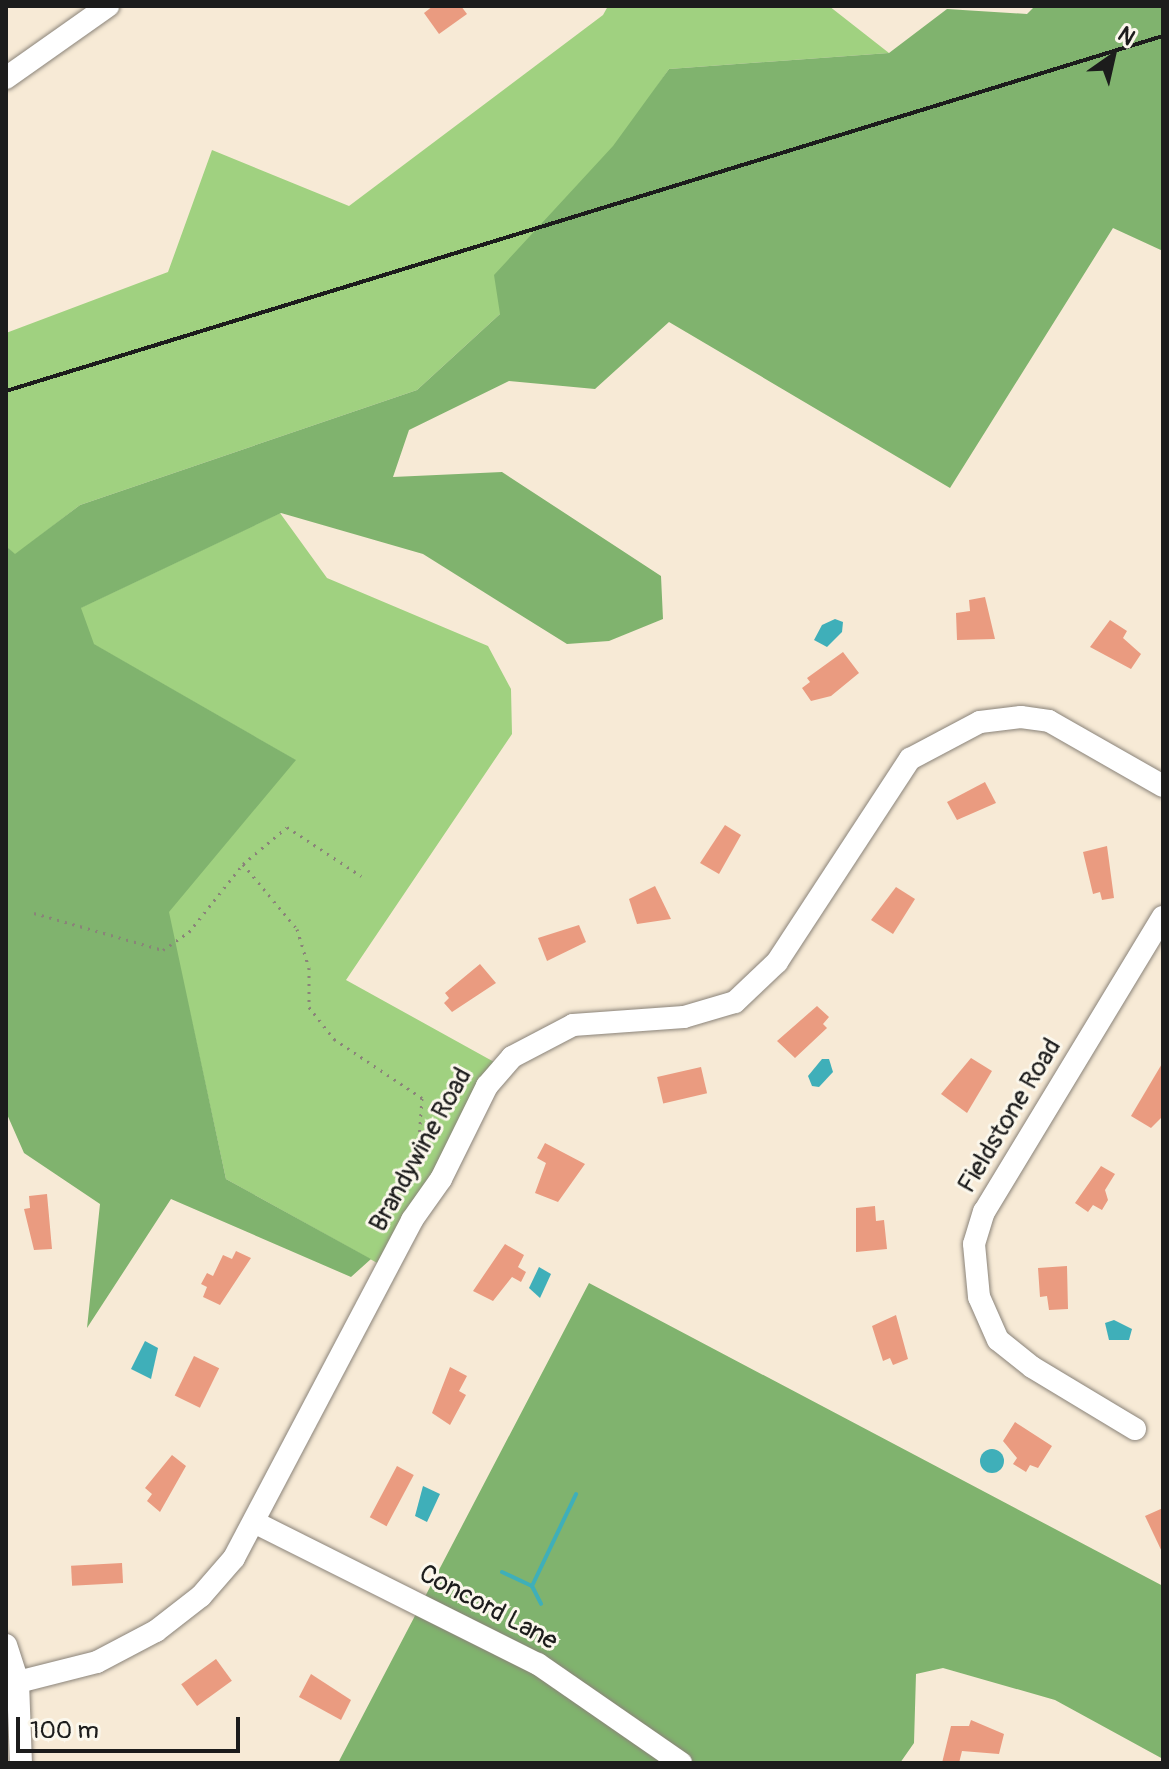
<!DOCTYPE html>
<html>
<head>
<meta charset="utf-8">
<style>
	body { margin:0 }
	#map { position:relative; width:1169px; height:1769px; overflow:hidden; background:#f7ead6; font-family:Pangolin,sans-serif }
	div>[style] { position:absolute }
	.green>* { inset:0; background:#a0d180 }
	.forest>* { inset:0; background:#80b36e }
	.water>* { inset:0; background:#3fafb9 }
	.round { border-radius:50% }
	.stream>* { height:4px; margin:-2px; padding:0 2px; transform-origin:2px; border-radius:2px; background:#3fafb9 }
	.building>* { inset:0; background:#ea9b80; transform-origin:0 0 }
	.path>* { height:3px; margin-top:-1.5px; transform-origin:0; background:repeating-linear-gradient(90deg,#8a8379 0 2px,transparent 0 8px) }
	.roads { filter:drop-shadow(0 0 2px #8a8379) drop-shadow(0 0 2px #8a8379) }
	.minor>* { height:22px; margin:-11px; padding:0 11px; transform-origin:11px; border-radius:11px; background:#fff }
	.rail>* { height:4px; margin:-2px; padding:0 2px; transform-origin:2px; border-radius:2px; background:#1c1c1c }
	span { translate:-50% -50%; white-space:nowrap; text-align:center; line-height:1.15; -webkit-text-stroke:6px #fbf7ec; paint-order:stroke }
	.street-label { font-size:26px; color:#1c1c1c }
	.frame { position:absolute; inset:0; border:8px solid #1c1c1c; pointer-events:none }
	.north { position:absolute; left:1073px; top:16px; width:80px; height:80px; -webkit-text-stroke:6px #fbf7ec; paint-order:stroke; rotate:34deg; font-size:22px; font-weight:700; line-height:32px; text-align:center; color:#1c1c1c }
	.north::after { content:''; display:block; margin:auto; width:28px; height:36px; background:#1c1c1c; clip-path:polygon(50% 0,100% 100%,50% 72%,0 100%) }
	.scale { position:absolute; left:16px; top:1717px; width:224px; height:36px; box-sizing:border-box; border:4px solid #1c1c1c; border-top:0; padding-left:10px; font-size:24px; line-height:28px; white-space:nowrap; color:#1c1c1c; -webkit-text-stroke:6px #fbf7ec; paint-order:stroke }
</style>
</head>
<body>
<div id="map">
	<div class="green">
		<div style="clip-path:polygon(608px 6px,829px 6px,889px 53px,669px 69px,500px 314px,417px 390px,80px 505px,15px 555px,6px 546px,6px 333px,168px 272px,212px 150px,349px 206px,603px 15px)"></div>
		<div style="clip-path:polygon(280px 513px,327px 578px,488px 646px,511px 689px,512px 734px,346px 980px,505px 1068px,388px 1269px,226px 1179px,168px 912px,295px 760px,93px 644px,80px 608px)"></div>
	</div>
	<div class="forest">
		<div style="clip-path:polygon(1035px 6px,1163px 6px,1163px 251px,1113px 228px,950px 488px,669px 322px,595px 389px,509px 381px,409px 430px,393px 477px,502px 472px,661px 576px,663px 619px,609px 641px,567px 644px,423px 554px,281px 513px,81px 608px,94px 644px,296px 760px,169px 912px,226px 1179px,371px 1259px,351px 1277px,171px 1199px,87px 1328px,100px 1204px,24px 1153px,6px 1112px,6px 546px,15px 554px,80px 505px,417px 390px,500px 314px,494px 275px,613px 146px,669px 69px,889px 53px,947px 9px,1027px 14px)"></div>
		<div style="clip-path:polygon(589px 1283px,1163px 1586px,1163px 1759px,1055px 1700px,943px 1668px,916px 1674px,914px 1743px,900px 1763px,338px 1763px)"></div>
	</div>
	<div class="water">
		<div style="clip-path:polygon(835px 619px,843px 622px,842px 632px,827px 647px,814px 640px,822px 625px)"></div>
		<div style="clip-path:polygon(822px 1059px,829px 1059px,833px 1072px,819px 1087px,812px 1086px,808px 1076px)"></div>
		<div style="clip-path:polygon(539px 1267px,551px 1274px,540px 1298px,529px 1288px)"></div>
		<div style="clip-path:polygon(1114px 1320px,1132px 1329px,1129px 1340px,1109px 1340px,1105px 1323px)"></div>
		<div style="clip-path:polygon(145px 1341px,158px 1348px,151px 1379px,131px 1369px)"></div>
		<div class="round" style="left:980px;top:1449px;width:24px;height:24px"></div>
		<div style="clip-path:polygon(423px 1486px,440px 1494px,427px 1522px,415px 1516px)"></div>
	</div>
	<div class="stream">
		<div style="left:502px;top:1572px;width:33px;rotate:25deg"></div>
		<div style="left:532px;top:1586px;width:20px;rotate:63deg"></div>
		<div style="left:532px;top:1586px;width:102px;rotate:-64.4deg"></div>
	</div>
	<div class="building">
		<div style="clip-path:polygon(433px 6px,461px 6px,467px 14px,439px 34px,424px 13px)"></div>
		<div style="clip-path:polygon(985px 597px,995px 639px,957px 640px,956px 613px,970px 611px,969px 600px)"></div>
		<div style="clip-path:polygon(1110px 620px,1127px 631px,1123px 638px,1141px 654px,1131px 669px,1090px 647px)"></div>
		<div style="clip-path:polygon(843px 652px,859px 673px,831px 696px,811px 701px,802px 688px,810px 682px,807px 678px)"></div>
		<div style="clip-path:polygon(985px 782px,996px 803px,957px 820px,947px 802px)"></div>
		<div style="clip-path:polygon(725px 825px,741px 835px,719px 874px,700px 863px)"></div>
		<div style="clip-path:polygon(1107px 846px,1114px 898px,1102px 900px,1100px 892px,1093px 894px,1083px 852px)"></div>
		<div style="clip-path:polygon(655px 886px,671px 919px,637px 924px,629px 899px)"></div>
		<div style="clip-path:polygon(896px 887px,915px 899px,893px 934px,871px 920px)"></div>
		<div style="clip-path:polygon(579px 925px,586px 942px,547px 961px,538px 938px)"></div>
		<div style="clip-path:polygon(480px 964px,496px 983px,452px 1012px,444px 1003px,449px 998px,445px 993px)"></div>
		<div style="clip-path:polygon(817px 1006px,829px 1017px,823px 1024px,827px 1028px,795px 1058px,777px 1041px)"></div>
		<div style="clip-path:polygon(971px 1058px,992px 1071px,967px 1113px,941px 1094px)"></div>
		<div style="clip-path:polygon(1163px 1062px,1163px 1116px,1151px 1128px,1131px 1116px)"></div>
		<div style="left:701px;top:1067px;width:27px;height:45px;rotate:77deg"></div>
		<div style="clip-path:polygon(545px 1143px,585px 1164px,558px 1202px,535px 1193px,546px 1163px,537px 1158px)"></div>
		<div style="clip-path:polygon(1101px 1166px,1115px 1174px,1105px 1190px,1108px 1200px,1102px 1210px,1093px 1205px,1088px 1212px,1075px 1203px)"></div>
		<div style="clip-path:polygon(47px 1194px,52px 1249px,34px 1250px,24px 1209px,30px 1208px,29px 1196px)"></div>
		<div style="clip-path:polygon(875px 1206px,876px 1221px,884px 1220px,887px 1249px,856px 1252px,856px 1208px)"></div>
		<div style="clip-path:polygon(505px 1244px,524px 1255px,518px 1267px,526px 1272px,521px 1282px,512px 1277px,493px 1301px,473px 1291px)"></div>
		<div style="clip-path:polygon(236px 1251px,251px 1258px,220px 1305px,203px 1297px,207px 1287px,201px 1284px,207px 1273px,213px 1276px,223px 1255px,232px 1259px)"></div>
		<div style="clip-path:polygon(1067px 1266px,1068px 1309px,1049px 1310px,1047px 1296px,1040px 1297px,1038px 1268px)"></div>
		<div style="clip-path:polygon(896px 1315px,908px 1359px,893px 1365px,890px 1358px,883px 1361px,872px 1326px)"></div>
		<div style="left:194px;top:1356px;width:28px;height:44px;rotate:26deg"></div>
		<div style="clip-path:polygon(450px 1367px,467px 1376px,459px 1391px,466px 1395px,450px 1425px,432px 1413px)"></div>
		<div style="clip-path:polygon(1015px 1422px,1052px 1446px,1038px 1468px,1030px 1465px,1026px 1472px,1013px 1464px,1017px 1458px,1003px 1441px)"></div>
		<div style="clip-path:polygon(172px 1455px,186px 1466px,160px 1512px,147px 1501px,152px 1494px,145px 1488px)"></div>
		<div style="left:397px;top:1466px;width:19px;height:58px;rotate:28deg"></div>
		<div style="clip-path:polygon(1163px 1508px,1163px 1554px,1145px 1516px)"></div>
		<div style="left:122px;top:1563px;width:20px;height:51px;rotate:87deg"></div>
		<div style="left:216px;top:1659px;width:27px;height:43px;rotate:54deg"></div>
		<div style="clip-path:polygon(311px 1674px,351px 1700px,341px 1720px,299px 1697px)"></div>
		<div style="clip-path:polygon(971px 1720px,1004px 1734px,999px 1754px,962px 1751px,959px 1763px,942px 1763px,951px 1726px,969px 1726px)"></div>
	</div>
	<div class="path">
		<div style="left:243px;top:864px;width:57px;rotate:-40.1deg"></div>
		<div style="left:287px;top:827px;width:89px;rotate:33.5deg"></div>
		<div style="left:34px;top:913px;width:134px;rotate:16deg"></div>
		<div style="left:163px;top:950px;width:32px;rotate:-35deg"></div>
		<div style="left:189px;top:932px;width:87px;rotate:-51.5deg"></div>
		<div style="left:243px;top:864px;width:85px;rotate:50.3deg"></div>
		<div style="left:297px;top:929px;width:41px;rotate:72.9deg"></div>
		<div style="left:309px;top:968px;width:39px;rotate:90deg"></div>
		<div style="left:309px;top:1007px;width:41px;rotate:52deg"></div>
		<div style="left:334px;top:1039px;width:106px;rotate:33.8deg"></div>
		<div style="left:422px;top:1098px;width:82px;rotate:94.2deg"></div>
	</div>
	<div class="roads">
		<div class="minor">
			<div style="left:6px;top:78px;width:125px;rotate:-35.2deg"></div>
			<div style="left:1135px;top:1429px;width:120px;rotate:-149deg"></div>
			<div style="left:1032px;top:1367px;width:43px;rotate:-141.5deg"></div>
			<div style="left:998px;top:1340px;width:47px;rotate:-113.8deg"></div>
			<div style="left:979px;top:1297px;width:53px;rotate:-95.4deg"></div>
			<div style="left:974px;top:1244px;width:34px;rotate:-73deg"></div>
			<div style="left:984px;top:1212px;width:345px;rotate:-58.8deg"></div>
			<div style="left:256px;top:1523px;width:315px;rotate:26.6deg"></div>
			<div style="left:538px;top:1664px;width:174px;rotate:34.7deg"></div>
			<div style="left:6px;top:1645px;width:39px;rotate:72deg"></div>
			<div style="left:18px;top:1682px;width:81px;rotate:87.9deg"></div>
			<div style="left:18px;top:1682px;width:81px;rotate:-14.2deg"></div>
			<div style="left:97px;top:1662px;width:67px;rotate:-27.7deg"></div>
			<div style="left:156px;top:1631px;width:57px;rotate:-37.9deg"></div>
			<div style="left:201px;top:1596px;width:50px;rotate:-49deg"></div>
			<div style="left:234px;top:1558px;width:382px;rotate:-62.2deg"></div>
			<div style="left:412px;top:1220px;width:50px;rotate:-54.7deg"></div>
			<div style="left:441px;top:1179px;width:104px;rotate:-63.7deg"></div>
			<div style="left:487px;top:1086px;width:38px;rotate:-49deg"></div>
			<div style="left:512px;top:1057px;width:69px;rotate:-27.7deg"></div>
			<div style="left:573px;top:1025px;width:111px;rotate:-4.1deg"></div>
			<div style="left:684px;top:1017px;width:53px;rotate:-16.4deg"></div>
			<div style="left:735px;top:1002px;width:58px;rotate:-43.6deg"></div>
			<div style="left:777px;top:962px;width:243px;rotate:-56.8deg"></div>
			<div style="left:910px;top:759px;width:79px;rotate:-27.9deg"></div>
			<div style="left:980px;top:722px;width:41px;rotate:-7deg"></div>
			<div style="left:1021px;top:717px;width:28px;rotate:8deg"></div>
			<div style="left:1049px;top:721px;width:131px;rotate:29.7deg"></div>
		</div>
	</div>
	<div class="rail">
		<div style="left:6px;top:391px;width:1210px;rotate:-17.06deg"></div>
	</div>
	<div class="street-label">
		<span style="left:1010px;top:1116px;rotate:-59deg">Fieldstone Road</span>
		<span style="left:421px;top:1150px;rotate:-61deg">Brandywine Road</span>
		<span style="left:488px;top:1608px;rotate:28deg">Concord Lane</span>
	</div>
	<div class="frame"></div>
	<div class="north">N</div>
	<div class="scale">100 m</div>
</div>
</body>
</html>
